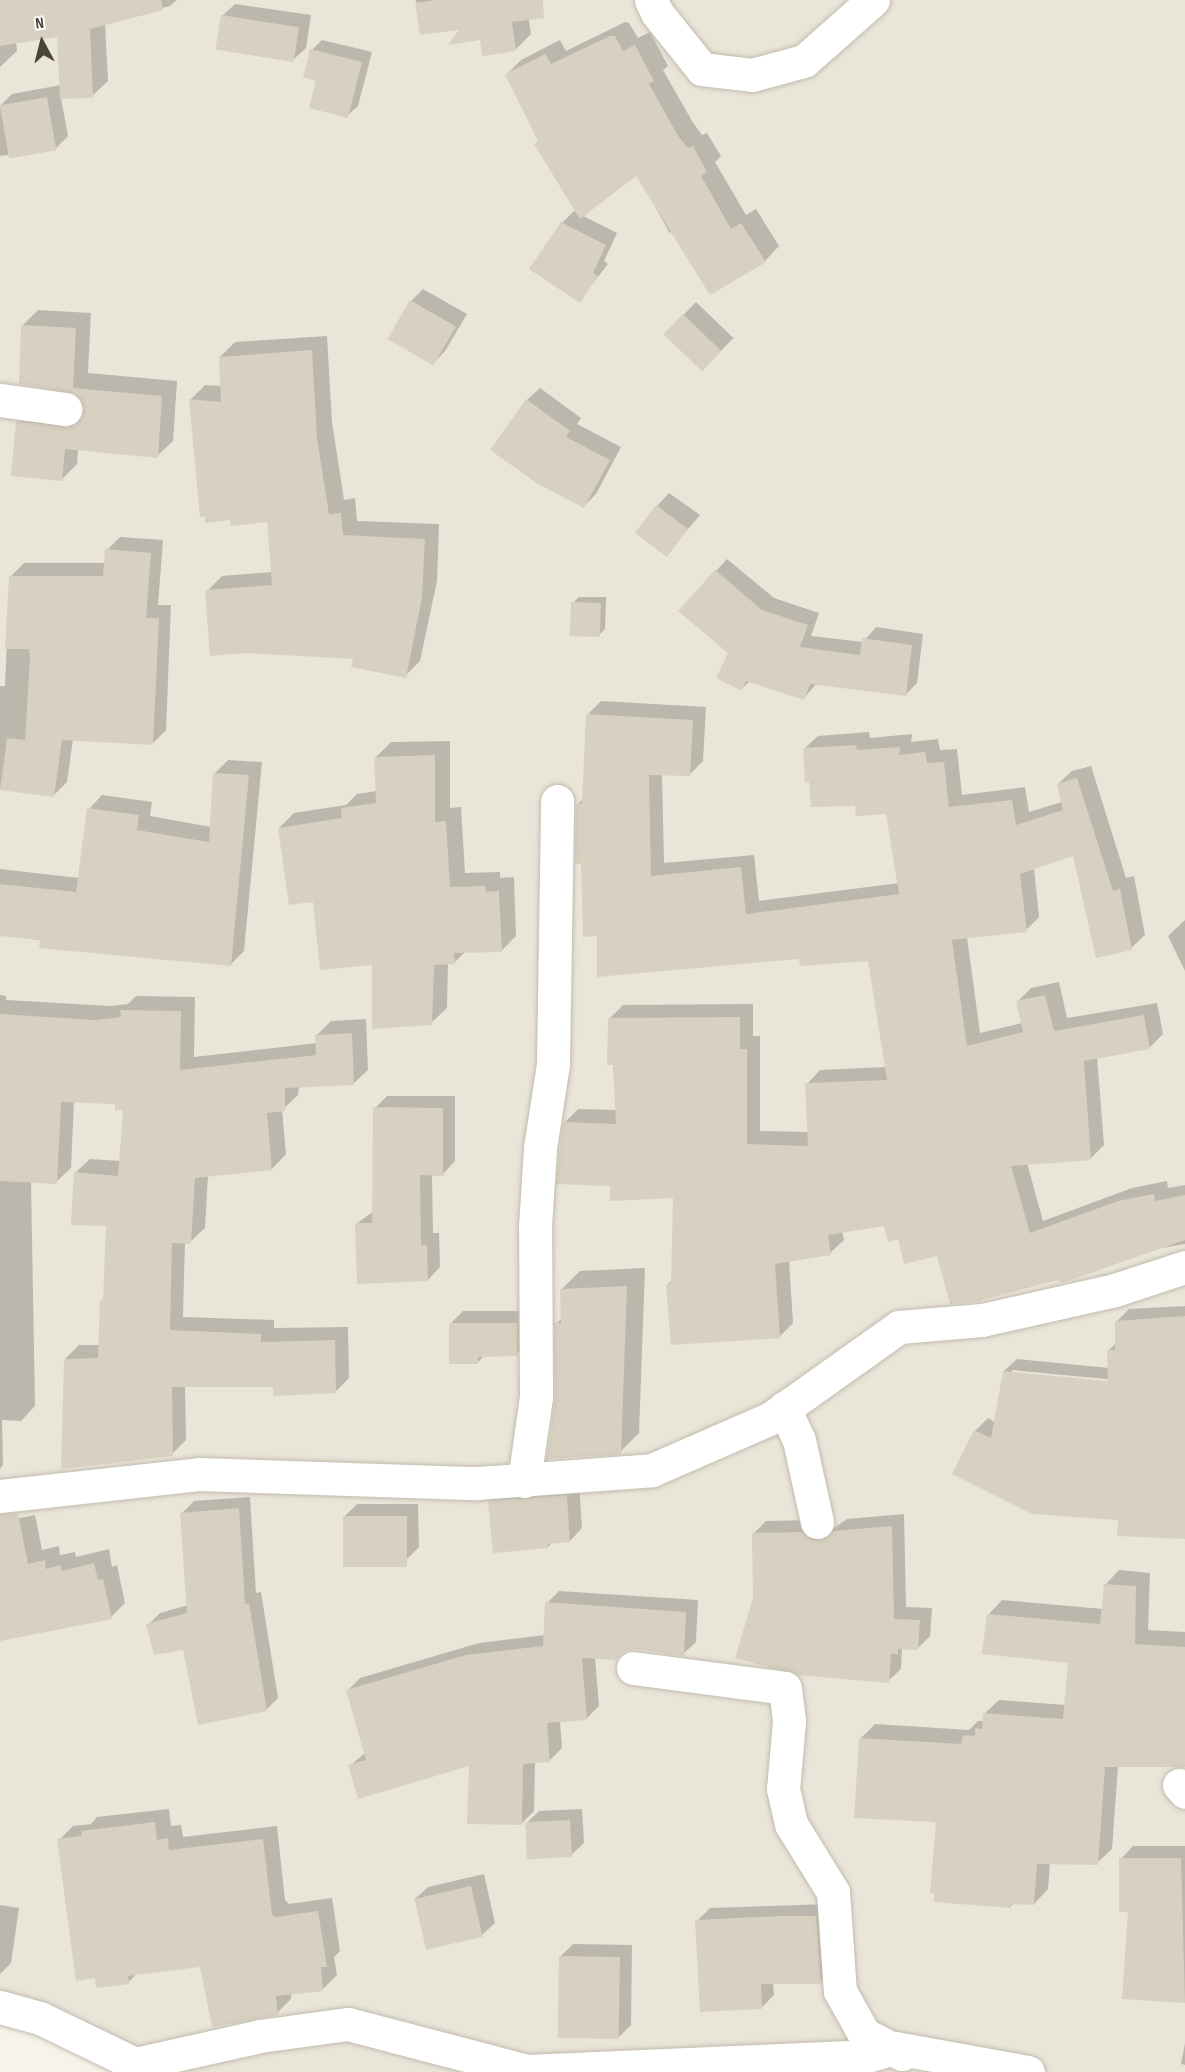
<!DOCTYPE html>
<html>
<head>
<meta charset="utf-8">
<style>
	body { margin:0 }
	#map { position:relative; width:1185px; height:2072px; overflow:hidden; background:#f6f3eb; font-family:"Sofia Sans Condensed",sans-serif }
	div>[style] { position:absolute }
	.residential>* { inset:0; background:#eae5d9 }
	.shadow>* { inset:0; background:#0003; transform-origin:0 0 }
	.building>* { inset:0; background:#d8d0c0; transform-origin:0 0 }
	.roads { filter:drop-shadow(0 0 2px #c1bcad) drop-shadow(0 0 2px #c1bcad) }
	.minor>* { height:33px; margin:-16.5px; padding:0 16.5px; transform-origin:16.5px; border-radius:16.5px; background:#fff }
	span { translate:-50% -50%; white-space:nowrap; text-align:center; line-height:1.15; -webkit-text-stroke:4.5px #fff; paint-order:stroke }
	.north { position:absolute; left:12px; top:12px; width:60px; height:60px; -webkit-text-stroke:4px #fff; paint-order:stroke; rotate:353deg; font-size:16px; font-weight:700; line-height:24px; text-align:center; color:#4a4438 }
	.north::after { content:''; display:block; margin:auto; width:21px; height:27px; background:#4a4438; clip-path:polygon(50% 0,100% 100%,50% 72%,0 100%) }
</style>
</head>
<body>
<div id="map">
	<div class="residential">
		<div style="clip-path:polygon(0 0,1185px 0,1185px 2072px,150px 2072px,0 2018px)"></div>
	</div>
	<div class="shadow">
		<div style="clip-path:polygon(0 0,177px 0,170px 6px,105px 23px,108px 81px,92px 96px,61px 98px,68px 136px,55px 149px,0 156px,0 106px,12px 94px,61px 85px,59px 35px,16px 42px,17px 51px,0 67px)"></div>
		<div style="clip-path:polygon(416px 0,526px 0,531px 34px,515px 50px,481px 39px,463px 28px,421px 33px)"></div>
		<div style="clip-path:polygon(235px 4px,311px 15px,306px 48px,293px 60px,222px 16px)"></div>
		<div style="clip-path:polygon(625px 22px,629px 23px,638px 38px,650px 32px,668px 66px,663px 70px,692px 121px,702px 135px,707px 133px,721px 156px,715px 162px,746px 215px,756px 209px,779px 246px,765px 261px,669px 232px,637px 174px,583px 216px,617px 233px,604px 261px,608px 264px,579px 301px,562px 223px,574px 211px,579px 214px,507px 74px,521px 60px,560px 40px,566px 51px)"></div>
		<div style="clip-path:polygon(322px 40px,372px 52px,358px 106px,347px 116px,318px 80px,312px 50px)"></div>
		<div style="clip-path:polygon(423px 289px,467px 314px,445px 351px,433px 364px,411px 301px)"></div>
		<div style="left:696px;top:302px;width:52px;height:45px;rotate:44deg"></div>
		<div style="clip-path:polygon(38px 310px,91px 313px,88px 373px,177px 381px,173px 441px,157px 456px,78px 449px,77px 464px,61px 480px,18px 422px,33px 406px,85px 411px,77px 393px,21px 382px,22px 326px)"></div>
		<div style="clip-path:polygon(327px 336px,332px 422px,344px 500px,355px 498px,357px 521px,439px 524px,437px 581px,420px 661px,405px 676px,207px 591px,222px 576px,272px 572px,268px 520px,190px 400px,205px 385px,222px 386px,220px 357px,235px 342px)"></div>
		<div style="clip-path:polygon(540px 388px,581px 418px,577px 424px,621px 447px,596px 494px,584px 506px,527px 400px)"></div>
		<div style="clip-path:polygon(669px 493px,700px 515px,667px 554px,657px 506px)"></div>
		<div style="clip-path:polygon(120px 537px,163px 540px,158px 605px,171px 605px,166px 730px,152px 744px,73px 739px,67px 782px,53px 796px,0 788px,0 686px,5px 686px,10px 577px,24px 563px,106px 563px,107px 550px)"></div>
		<div style="clip-path:polygon(727px 559px,774px 598px,819px 613px,811px 636px,863px 642px,876px 627px,923px 634px,917px 683px,905px 695px,817px 683px,804px 698px,750px 681px,742px 689px,730px 653px,716px 571px)"></div>
		<div style="clip-path:polygon(579px 597px,606px 597px,605px 629px,599px 635px,573px 603px)"></div>
		<div style="clip-path:polygon(601px 701px,706px 707px,703px 761px,690px 774px,662px 774px,664px 863px,754px 855px,759px 901px,899px 883px,887px 813px,857px 805px,804px 749px,818px 736px,869px 732px,870px 738px,912px 734px,911px 742px,938px 739px,940px 750px,957px 749px,962px 795px,1025px 787px,1029px 812px,1062px 802px,1058px 784px,1072px 771px,1091px 766px,1126px 878px,1134px 876px,1145px 935px,1131px 948px,1074px 854px,1034px 868px,1039px 917px,1026px 930px,967px 937px,980px 1033px,1022px 1023px,1017px 1002px,1031px 988px,1059px 982px,1067px 1018px,1157px 1003px,1163px 1034px,1149px 1048px,1097px 1057px,1104px 1145px,1090px 1159px,1027px 1163px,1043px 1221px,1132px 1188px,1167px 1181px,1168px 1188px,1185px 1185px,1185px 1244px,1143px 1251px,939px 1255px,899px 1237px,885px 1224px,842px 1231px,844px 1240px,830px 1253px,789px 1260px,793px 1323px,779px 1337px,667px 1285px,672px 1280px,674px 1196px,611px 1184px,564px 1123px,578px 1109px,617px 1110px,609px 1019px,623px 1005px,753px 1004px,753px 1036px,760px 1036px,760px 1131px,809px 1132px,807px 1084px,820px 1070px,886px 1067px,869px 959px,800px 958px,598px 935px,583px 862px,577px 805px,584px 798px,587px 715px)"></div>
		<div style="clip-path:polygon(450px 741px,450px 808px,461px 807px,465px 873px,500px 872px,500px 878px,514px 877px,516px 936px,501px 951px,465px 952px,454px 963px,448px 963px,447px 1008px,431px 1023px,374px 1027px,374px 963px,314px 900px,279px 828px,294px 813px,346px 805px,357px 794px,377px 791px,376px 757px,391px 742px)"></div>
		<div style="clip-path:polygon(228px 760px,262px 762px,244px 951px,231px 964px,0 935px,0 869px,79px 878px,89px 809px,102px 795px,152px 802px,150px 816px,211px 827px,215px 773px)"></div>
		<div style="clip-path:polygon(1185px 920px,1185px 971px,1168px 936px)"></div>
		<div style="clip-path:polygon(0 995px,6px 996px,6px 1000px,110px 1006px,128px 1004px,136px 996px,195px 997px,194px 1057px,317px 1043px,316px 1036px,331px 1021px,366px 1019px,368px 1070px,353px 1084px,299px 1086px,298px 1095px,282px 1110px,286px 1154px,272px 1169px,208px 1175px,205px 1228px,190px 1242px,185px 1242px,183px 1317px,274px 1320px,274px 1328px,348px 1327px,349px 1378px,335px 1392px,274px 1386px,185px 1386px,186px 1440px,172px 1454px,65px 1359px,79px 1345px,100px 1345px,101px 1302px,105px 1298px,108px 1225px,75px 1173px,90px 1159px,121px 1161px,125px 1108px,117px 1103px,74px 1101px,71px 1168px,56px 1182px,31px 1181px,35px 1406px,21px 1421px,2px 1420px,3px 1465px,0 1469px)"></div>
		<div style="clip-path:polygon(387px 1096px,455px 1096px,455px 1161px,443px 1174px,432px 1174px,433px 1233px,439px 1233px,440px 1267px,428px 1280px,356px 1224px,374px 1211px,375px 1108px)"></div>
		<div style="clip-path:polygon(645px 1268px,639px 1433px,620px 1452px,556px 1397px,556px 1324px,563px 1317px,561px 1290px,580px 1271px)"></div>
		<div style="clip-path:polygon(evenodd,1185px 1306px,1185px 1538px,954px 1473px,975px 1431px,988px 1418px,995px 1422px,1004px 1371px,1017px 1359px,1109px 1368px,1108px 1351px,1117px 1342px,1116px 1322px,1129px 1309px,1185px 1306px,1012px 1370px,1116px 1380px,1115px 1383px,1012px 1373px,1012px 1370px)"></div>
		<div style="clip-path:polygon(463px 1311px,529px 1311px,529px 1342px,516px 1355px,485px 1355px,478px 1362px,451px 1323px)"></div>
		<div style="clip-path:polygon(579px 1483px,582px 1528px,570px 1541px,552px 1542px,548px 1547px,490px 1502px,503px 1489px)"></div>
		<div style="clip-path:polygon(250px 1497px,256px 1593px,261px 1592px,278px 1698px,267px 1709px,148px 1625px,160px 1613px,188px 1605px,182px 1513px,194px 1501px)"></div>
		<div style="clip-path:polygon(357px 1504px,418px 1504px,419px 1547px,406px 1560px,344px 1517px)"></div>
		<div style="clip-path:polygon(904px 1514px,906px 1607px,932px 1608px,930px 1636px,917px 1649px,902px 1648px,901px 1669px,888px 1681px,754px 1598px,753px 1534px,766px 1521px,815px 1520px,824px 1528px,834px 1528px,847px 1519px)"></div>
		<div style="clip-path:polygon(35px 1515px,42px 1550px,59px 1546px,60px 1555px,75px 1552px,76px 1557px,109px 1549px,112px 1567px,117px 1565px,125px 1603px,111px 1617px,0 1639px,0 1522px)"></div>
		<div style="clip-path:polygon(1119px 1570px,1150px 1573px,1148px 1630px,1185px 1632px,1185px 1767px,1118px 1766px,1112px 1849px,1097px 1863px,1050px 1863px,1048px 1889px,1034px 1904px,1014px 1903px,1010px 1907px,861px 1738px,875px 1724px,969px 1730px,978px 1721px,984px 1721px,984px 1714px,999px 1700px,1066px 1705px,1070px 1662px,988px 1615px,1002px 1600px,1103px 1609px,1105px 1585px)"></div>
		<div style="clip-path:polygon(559px 1591px,698px 1600px,696px 1642px,683px 1654px,635px 1648px,595px 1658px,599px 1706px,587px 1718px,560px 1721px,562px 1748px,550px 1760px,535px 1762px,534px 1811px,521px 1824px,471px 1764px,350px 1766px,366px 1752px,348px 1690px,360px 1678px,479px 1643px,545px 1635px,547px 1603px)"></div>
		<div style="clip-path:polygon(169px 1809px,171px 1826px,181px 1825px,183px 1837px,277px 1826px,285px 1900px,289px 1904px,332px 1898px,340px 1951px,334px 1957px,337px 1975px,323px 1989px,291px 1993px,291px 1999px,277px 2013px,201px 1966px,137px 1973px,129px 1982px,59px 1840px,73px 1826px,91px 1824px,97px 1817px)"></div>
		<div style="clip-path:polygon(582px 1809px,584px 1843px,571px 1855px,527px 1823px,539px 1811px)"></div>
		<div style="clip-path:polygon(1133px 1846px,1185px 1846px,1185px 2002px,1124px 1998px,1130px 1910px,1121px 1859px)"></div>
		<div style="clip-path:polygon(484px 1874px,495px 1923px,482px 1935px,415px 1899px,428px 1887px)"></div>
		<div style="clip-path:polygon(828px 1904px,833px 1970px,820px 1983px,773px 1982px,774px 1995px,761px 2008px,697px 1921px,710px 1908px)"></div>
		<div style="clip-path:polygon(0 1905px,19px 1908px,11px 1963px,0 1974px)"></div>
		<div style="clip-path:polygon(573px 1944px,632px 1945px,631px 2025px,619px 2037px,560px 1957px)"></div>
		<div style="clip-path:polygon(1185px 2043px,1185px 2065px,1181px 2064px)"></div>
	</div>
	<div class="building">
		<div style="clip-path:polygon(0 0,161px 0,163px 10px,90px 29px,93px 98px,60px 99px,57px 37px,0 46px)"></div>
		<div style="clip-path:polygon(435px 0,543px 0,544px 18px,512px 22px,516px 51px,482px 56px,480px 40px,448px 45px,459px 30px,420px 35px,415px 3px)"></div>
		<div style="left:221px;top:15px;width:79px;height:35px;rotate:9deg"></div>
		<div style="clip-path:polygon(610px 36px,615px 36px,623px 51px,635px 45px,654px 81px,649px 84px,678px 136px,688px 148px,693px 146px,707px 172px,701px 176px,731px 229px,741px 223px,766px 262px,710px 295px,636px 176px,580px 219px,534px 144px,538px 141px,505px 74px,545px 54px,551px 64px)"></div>
		<div style="clip-path:polygon(310px 49px,362px 62px,348px 118px,309px 108px,316px 81px,303px 77px)"></div>
		<div style="left:47px;top:97px;width:54px;height:48px;rotate:80deg"></div>
		<div style="clip-path:polygon(561px 222px,606px 245px,593px 273px,598px 276px,580px 303px,529px 269px)"></div>
		<div style="left:410px;top:300px;width:53px;height:45px;rotate:30deg"></div>
		<div style="left:683px;top:314px;width:53px;height:28px;rotate:44deg"></div>
		<div style="clip-path:polygon(21px 325px,76px 328px,73px 388px,162px 396px,158px 458px,65px 449px,62px 481px,11px 476px,16px 421px,71px 427px,84px 411px,76px 394px,19px 384px)"></div>
		<div style="clip-path:polygon(312px 350px,317px 438px,329px 514px,341px 513px,343px 535px,425px 539px,422px 597px,406px 678px,351px 667px,353px 659px,245px 653px,210px 656px,205px 590px,272px 585px,267px 522px,231px 526px,230px 520px,205px 523px,205px 516px,200px 517px,189px 399px,221px 402px,219px 357px)"></div>
		<div style="clip-path:polygon(526px 399px,570px 431px,566px 437px,610px 460px,584px 508px,538px 484px,490px 450px)"></div>
		<div style="left:656px;top:505px;width:40px;height:35px;rotate:37deg"></div>
		<div style="clip-path:polygon(105px 549px,151px 553px,146px 618px,159px 618px,153px 745px,62px 740px,54px 797px,0 790px,7px 738px,25px 740px,30px 658px,29px 649px,5px 649px,9px 576px,103px 576px)"></div>
		<div style="clip-path:polygon(715px 570px,762px 610px,808px 625px,800px 647px,860px 655px,862px 638px,912px 645px,906px 696px,810px 684px,804px 700px,746px 681px,742px 691px,716px 678px,728px 653px,678px 611px)"></div>
		<div style="left:571px;top:602px;width:30px;height:34px;rotate:2deg"></div>
		<div style="clip-path:polygon(586px 714px,693px 720px,690px 776px,649px 775px,651px 876px,741px 867px,746px 914px,899px 894px,886px 814px,856px 816px,855px 806px,811px 807px,809px 782px,805px 782px,803px 748px,856px 745px,857px 750px,900px 747px,899px 755px,925px 752px,927px 763px,944px 762px,949px 807px,1012px 800px,1016px 825px,1063px 810px,1057px 784px,1077px 778px,1113px 891px,1120px 889px,1132px 950px,1096px 958px,1073px 856px,1020px 874px,1027px 932px,952px 940px,967px 1046px,1023px 1032px,1016px 1001px,1045px 995px,1054px 1031px,1144px 1015px,1150px 1049px,1084px 1061px,1091px 1160px,1011px 1166px,1030px 1233px,1118px 1201px,1154px 1194px,1155px 1201px,1185px 1195px,1185px 1240px,1062px 1283px,1057px 1280px,979px 1301px,950px 1304px,937px 1256px,904px 1264px,898px 1239px,888px 1242px,884px 1226px,828px 1235px,831px 1255px,775px 1264px,780px 1338px,671px 1345px,666px 1285px,671px 1284px,673px 1198px,610px 1201px,610px 1186px,556px 1184px,563px 1122px,616px 1124px,613px 1065px,607px 1065px,608px 1018px,740px 1017px,740px 1049px,747px 1049px,747px 1144px,808px 1146px,805px 1083px,887px 1080px,868px 961px,800px 966px,799px 959px,597px 977px,597px 936px,583px 937px,581px 864px,575px 864px,576px 804px,582px 804px)"></div>
		<div style="clip-path:polygon(435px 755px,435px 822px,446px 821px,450px 887px,485px 886px,486px 892px,499px 891px,502px 952px,454px 953px,455px 964px,434px 965px,432px 1025px,372px 1029px,372px 965px,320px 970px,313px 902px,289px 905px,278px 828px,342px 818px,341px 808px,376px 803px,374px 757px)"></div>
		<div style="clip-path:polygon(213px 773px,249px 775px,231px 966px,39px 948px,40px 940px,0 936px,0 884px,76px 892px,87px 808px,139px 815px,137px 830px,209px 842px)"></div>
		<div style="clip-path:polygon(120px 1010px,181px 1011px,180px 1070px,316px 1055px,315px 1035px,352px 1033px,354px 1085px,285px 1088px,285px 1111px,267px 1113px,272px 1170px,195px 1178px,191px 1244px,172px 1243px,170px 1330px,261px 1334px,261px 1342px,335px 1340px,336px 1393px,273px 1396px,273px 1387px,172px 1387px,173px 1456px,61px 1469px,64px 1359px,98px 1358px,100px 1301px,103px 1301px,106px 1226px,71px 1225px,74px 1172px,118px 1176px,123px 1110px,115px 1110px,115px 1104px,61px 1102px,57px 1184px,0 1181px,0 1014px,95px 1020px,121px 1017px)"></div>
		<div style="clip-path:polygon(373px 1107px,443px 1108px,443px 1176px,420px 1175px,421px 1245px,427px 1245px,428px 1281px,357px 1284px,355px 1223px,372px 1223px)"></div>
		<div style="clip-path:polygon(627px 1286px,621px 1454px,547px 1459px,555px 1397px,554px 1323px,561px 1323px,560px 1289px)"></div>
		<div style="clip-path:polygon(1185px 1316px,1185px 1539px,1117px 1536px,1118px 1520px,1032px 1514px,952px 1474px,974px 1430px,991px 1438px,1003px 1371px,1108px 1381px,1107px 1350px,1115px 1350px,1115px 1321px)"></div>
		<div style="clip-path:polygon(449px 1323px,517px 1323px,517px 1356px,478px 1357px,478px 1364px,449px 1364px)"></div>
		<div style="clip-path:polygon(567px 1495px,570px 1542px,548px 1544px,548px 1548px,493px 1553px,488px 1501px)"></div>
		<div style="clip-path:polygon(239px 1508px,245px 1604px,249px 1603px,267px 1711px,198px 1725px,183px 1650px,154px 1655px,146px 1624px,187px 1613px,180px 1513px)"></div>
		<div style="clip-path:polygon(18px 1513px,28px 1564px,45px 1560px,46px 1569px,61px 1565px,62px 1571px,94px 1563px,98px 1580px,103px 1579px,112px 1619px,0 1641px,0 1514px)"></div>
		<div style="left:343px;top:1516px;width:64px;height:51px"></div>
		<div style="clip-path:polygon(892px 1526px,894px 1619px,920px 1620px,918px 1650px,898px 1649px,898px 1654px,891px 1654px,889px 1683px,798px 1675px,735px 1658px,753px 1598px,752px 1533px,802px 1532px,811px 1540px,820px 1540px,833px 1531px)"></div>
		<div style="clip-path:polygon(1104px 1584px,1136px 1586px,1135px 1644px,1185px 1647px,1185px 1767px,1105px 1767px,1098px 1865px,1037px 1864px,1034px 1905px,1011px 1904px,1011px 1908px,934px 1902px,934px 1893px,930px 1893px,936px 1822px,854px 1818px,859px 1738px,961px 1744px,963px 1735px,975px 1736px,975px 1728px,982px 1729px,983px 1713px,1063px 1719px,1068px 1663px,982px 1654px,987px 1614px,1100px 1624px)"></div>
		<div style="clip-path:polygon(545px 1602px,686px 1612px,684px 1656px,635px 1649px,625px 1651px,615px 1660px,582px 1658px,587px 1720px,547px 1723px,550px 1762px,523px 1764px,522px 1825px,467px 1824px,469px 1766px,358px 1799px,348px 1765px,366px 1760px,346px 1690px,466px 1655px,543px 1646px)"></div>
		<div style="left:570px;top:1820px;width:37px;height:45px;rotate:87deg"></div>
		<div style="clip-path:polygon(155px 1822px,157px 1840px,168px 1838px,169px 1850px,263px 1839px,272px 1914px,275px 1917px,318px 1911px,327px 1967px,321px 1967px,323px 1991px,276px 1996px,278px 2015px,212px 2027px,200px 1967px,128px 1976px,129px 1984px,96px 1988px,95px 1978px,76px 1981px,57px 1839px,82px 1836px,81px 1831px)"></div>
		<div style="clip-path:polygon(1119px 1858px,1181px 1858px,1185px 2003px,1122px 1999px,1128px 1912px,1119px 1912px)"></div>
		<div style="left:471px;top:1886px;width:52px;height:58px;rotate:77deg"></div>
		<div style="clip-path:polygon(782px 1916px,816px 1916px,821px 1984px,761px 1984px,762px 2009px,700px 2012px,695px 1920px)"></div>
		<div style="left:559px;top:1956px;width:61px;height:82px;rotate:1deg"></div>
	</div>
	<div class="roads">
		<div class="minor">
			<div style="left:651px;top:0;width:14px;rotate:65deg"></div>
			<div style="left:657px;top:13px;width:72px;rotate:51.2deg"></div>
			<div style="left:702px;top:69px;width:50px;rotate:6.8deg"></div>
			<div style="left:752px;top:75px;width:54px;rotate:-15.1deg"></div>
			<div style="left:804px;top:61px;width:92px;rotate:-41.5deg"></div>
			<div style="left:0;top:400px;width:66px;rotate:7.9deg"></div>
			<div style="left:784px;top:1408px;width:35px;rotate:65deg"></div>
			<div style="left:799px;top:1440px;width:84px;rotate:77.6deg"></div>
			<div style="left:524px;top:1481px;width:85px;rotate:-81.9deg"></div>
			<div style="left:536px;top:1397px;width:171px;rotate:-90.3deg"></div>
			<div style="left:535px;top:1226px;width:78px;rotate:-86.3deg"></div>
			<div style="left:540px;top:1148px;width:85px;rotate:-81.2deg"></div>
			<div style="left:553px;top:1064px;width:263px;rotate:-89.1deg"></div>
			<div style="left:0;top:1496px;width:200px;rotate:-6.3deg"></div>
			<div style="left:199px;top:1474px;width:278px;rotate:1.9deg"></div>
			<div style="left:477px;top:1483px;width:175px;rotate:-4.2deg"></div>
			<div style="left:652px;top:1470px;width:130px;rotate:-23.6deg"></div>
			<div style="left:771px;top:1418px;width:157px;rotate:-35.4deg"></div>
			<div style="left:899px;top:1327px;width:83px;rotate:-4.8deg"></div>
			<div style="left:982px;top:1320px;width:136px;rotate:-12.7deg"></div>
			<div style="left:1115px;top:1290px;width:74px;rotate:-18.2deg"></div>
			<div style="left:633px;top:1668px;width:153px;rotate:7.5deg"></div>
			<div style="left:785px;top:1688px;width:33px;rotate:83deg"></div>
			<div style="left:789px;top:1721px;width:68px;rotate:95deg"></div>
			<div style="left:783px;top:1789px;width:36px;rotate:77deg"></div>
			<div style="left:791px;top:1824px;width:80px;rotate:58.3deg"></div>
			<div style="left:833px;top:1892px;width:99px;rotate:86deg"></div>
			<div style="left:840px;top:1991px;width:49px;rotate:60.8deg"></div>
			<div style="left:864px;top:2034px;width:43px;rotate:27.8deg"></div>
			<div style="left:1179px;top:1785px;width:9px;rotate:49deg"></div>
			<div style="left:0;top:2007px;width:41px;rotate:15.4deg"></div>
			<div style="left:40px;top:2018px;width:106px;rotate:25.8deg"></div>
			<div style="left:135px;top:2064px;width:128px;rotate:-12.6deg"></div>
			<div style="left:260px;top:2036px;width:89px;rotate:-7.8deg"></div>
			<div style="left:348px;top:2024px;width:185px;rotate:14.7deg"></div>
			<div style="left:527px;top:2071px;width:340px;rotate:-2.5deg"></div>
			<div style="left:867px;top:2056px;width:29px;rotate:-16deg"></div>
			<div style="left:895px;top:2048px;width:135px;rotate:10.2deg"></div>
		</div>
	</div>
	<div class="north">N</div>
</div>
</body>
</html>
